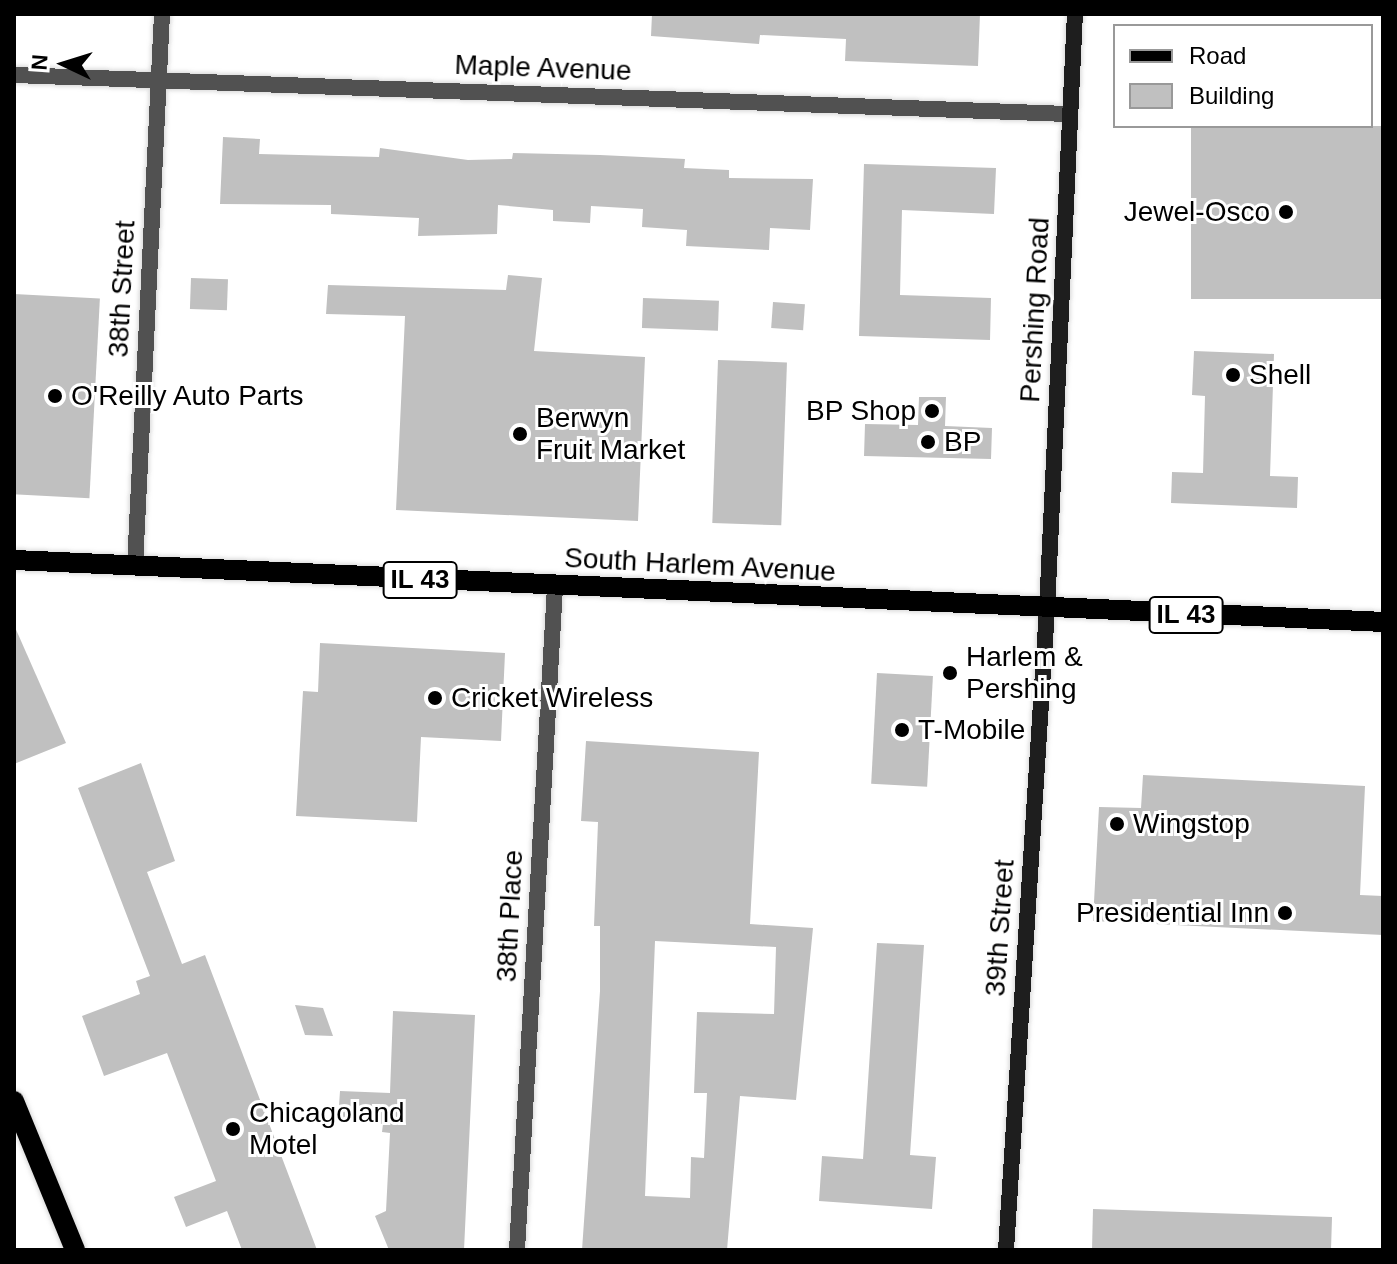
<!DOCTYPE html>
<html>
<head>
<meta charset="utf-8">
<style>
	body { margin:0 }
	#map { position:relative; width:1397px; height:1264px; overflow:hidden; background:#fff; font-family:Helvetica,sans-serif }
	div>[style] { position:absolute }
	.building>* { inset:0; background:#c0c0c0; transform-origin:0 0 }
	.roads { filter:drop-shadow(0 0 2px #dbdbdb) drop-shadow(0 0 2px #dbdbdb) }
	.street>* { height:16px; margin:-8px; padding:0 8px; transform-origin:8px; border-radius:8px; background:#515151 }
	.secondary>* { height:16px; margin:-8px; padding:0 8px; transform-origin:8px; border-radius:8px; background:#1e1e1e }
	.primary>* { height:20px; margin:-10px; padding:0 10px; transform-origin:10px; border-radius:10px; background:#000 }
	.dots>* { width:22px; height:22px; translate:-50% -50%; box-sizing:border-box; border:4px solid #fff; border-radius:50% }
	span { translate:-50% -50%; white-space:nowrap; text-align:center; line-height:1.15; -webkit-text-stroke:6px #fff; paint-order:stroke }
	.shield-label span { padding:2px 6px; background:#fff; border:2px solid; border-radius:6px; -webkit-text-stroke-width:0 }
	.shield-label { font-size:26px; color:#000; font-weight:700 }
	.street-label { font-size:28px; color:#000 }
	.poi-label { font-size:28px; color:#000 }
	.right { translate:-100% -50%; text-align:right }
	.left { translate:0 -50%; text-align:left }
	.frame { position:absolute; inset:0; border:16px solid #000; pointer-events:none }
	.legend { position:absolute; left:1113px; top:24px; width:260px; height:104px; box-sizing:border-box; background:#fff; border:2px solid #999; margin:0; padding:10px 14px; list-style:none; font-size:24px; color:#000 }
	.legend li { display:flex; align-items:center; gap:16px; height:40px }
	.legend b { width:40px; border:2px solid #999 }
	.north { position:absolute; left:24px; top:24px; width:80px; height:80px; -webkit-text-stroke:6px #fff; paint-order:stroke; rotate:274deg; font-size:22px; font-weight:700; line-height:32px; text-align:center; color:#000 }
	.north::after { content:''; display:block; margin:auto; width:28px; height:36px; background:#000; clip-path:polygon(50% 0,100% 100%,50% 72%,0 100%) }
</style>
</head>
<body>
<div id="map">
	<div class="building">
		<div style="clip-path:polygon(652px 14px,980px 14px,978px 66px,845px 61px,846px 39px,760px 35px,759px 44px,651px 36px)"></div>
		<div style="left:1191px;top:126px;width:192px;height:173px"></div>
		<div style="clip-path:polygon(223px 137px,260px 139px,259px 154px,379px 157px,380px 148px,468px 160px,512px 159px,513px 153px,600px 155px,685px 159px,684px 168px,729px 170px,729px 178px,813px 179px,810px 230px,770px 228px,769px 250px,686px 246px,687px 230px,642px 227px,643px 209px,591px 206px,590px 223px,553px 221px,553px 210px,498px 205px,497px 234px,418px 236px,419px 218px,331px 214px,331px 205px,220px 204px)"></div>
		<div style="clip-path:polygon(864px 164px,996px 168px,994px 214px,902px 210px,900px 295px,991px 298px,990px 340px,859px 336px)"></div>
		<div style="clip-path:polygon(508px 275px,542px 278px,534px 351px,645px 357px,638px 521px,396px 510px,405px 316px,326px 314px,328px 285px,506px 290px)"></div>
		<div style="left:191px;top:278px;width:37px;height:31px;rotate:2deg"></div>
		<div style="left:14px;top:294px;width:86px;height:200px;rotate:3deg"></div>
		<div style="left:643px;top:298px;width:76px;height:30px;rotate:2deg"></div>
		<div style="left:773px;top:302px;width:32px;height:26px;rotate:4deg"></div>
		<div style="clip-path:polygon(1194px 351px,1274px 354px,1270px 476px,1298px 477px,1297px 508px,1171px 503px,1172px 472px,1203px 473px,1205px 396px,1192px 395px)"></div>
		<div style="left:718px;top:360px;width:69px;height:163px;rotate:2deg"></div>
		<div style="clip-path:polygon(919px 397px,946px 397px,945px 426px,992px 428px,991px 459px,864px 456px,865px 424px,918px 425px)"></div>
		<div style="clip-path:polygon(14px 625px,66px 743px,14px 764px)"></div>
		<div style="clip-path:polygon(320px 643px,505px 653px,501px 741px,421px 737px,417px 822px,296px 816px,303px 691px,318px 692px)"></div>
		<div style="left:877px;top:673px;width:56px;height:111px;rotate:3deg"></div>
		<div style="clip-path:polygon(evenodd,586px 741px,759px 752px,750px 924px,813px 928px,796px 1100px,740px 1096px,727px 1250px,582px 1250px,600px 991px,600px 926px,594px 926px,598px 822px,581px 821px,586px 741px,655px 941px,776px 947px,774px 1014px,697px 1012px,694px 1093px,707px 1093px,704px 1158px,691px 1157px,690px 1198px,645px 1196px,655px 941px)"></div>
		<div style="clip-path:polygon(141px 763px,175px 861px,147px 872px,182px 964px,205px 955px,317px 1250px,242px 1250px,227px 1211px,186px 1227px,174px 1197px,216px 1181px,167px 1053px,104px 1076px,82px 1016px,140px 994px,136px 981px,150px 976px,78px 788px)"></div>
		<div style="clip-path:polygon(1143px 775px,1365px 786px,1360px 895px,1383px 896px,1383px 935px,1093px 921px,1099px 807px,1141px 808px)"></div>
		<div style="clip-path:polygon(877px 943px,924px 945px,910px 1155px,936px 1157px,932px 1209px,819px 1201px,822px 1156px,863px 1159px)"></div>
		<div style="clip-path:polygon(295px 1005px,323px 1008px,333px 1036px,305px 1035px)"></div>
		<div style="clip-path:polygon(393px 1011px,475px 1015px,464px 1250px,389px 1250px,375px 1216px,386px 1211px,390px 1133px,382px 1132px,383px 1124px,338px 1120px,340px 1091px,390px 1093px)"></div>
		<div style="clip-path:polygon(1093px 1209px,1332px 1217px,1331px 1250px,1092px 1250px)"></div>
	</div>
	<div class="roads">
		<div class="street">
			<div style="left:14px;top:75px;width:1057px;rotate:2.12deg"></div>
			<div style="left:135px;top:566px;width:553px;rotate:-87.2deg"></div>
			<div style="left:517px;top:1250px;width:665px;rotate:-86.72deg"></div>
		</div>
		<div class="secondary">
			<div style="left:1006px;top:1250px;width:642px;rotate:-86.34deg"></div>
			<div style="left:1047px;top:609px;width:596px;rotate:-87.31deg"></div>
		</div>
		<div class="primary">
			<div style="left:14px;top:560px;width:1370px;rotate:2.59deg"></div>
			<div style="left:14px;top:1101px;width:161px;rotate:67.7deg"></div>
		</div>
	</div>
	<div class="dots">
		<div style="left:1286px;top:212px;background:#000"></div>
		<div style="left:1233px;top:375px;background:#000"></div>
		<div style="left:55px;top:396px;background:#000"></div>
		<div style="left:932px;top:411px;background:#000"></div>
		<div style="left:520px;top:434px;background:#000"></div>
		<div style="left:928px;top:442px;background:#000"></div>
		<div style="left:950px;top:673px;background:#000"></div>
		<div style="left:435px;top:698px;background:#000"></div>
		<div style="left:902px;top:730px;background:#000"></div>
		<div style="left:1117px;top:824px;background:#000"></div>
		<div style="left:1285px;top:913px;background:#000"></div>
		<div style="left:233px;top:1129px;background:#000"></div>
	</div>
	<div class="shield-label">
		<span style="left:420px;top:580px">IL 43</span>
		<span style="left:1186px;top:615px">IL 43</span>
	</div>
	<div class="street-label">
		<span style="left:543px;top:68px;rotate:2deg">Maple Avenue</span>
		<span style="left:122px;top:289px;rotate:-87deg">38th Street</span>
		<span style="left:1035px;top:310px;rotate:-87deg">Pershing Road</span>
		<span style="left:700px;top:565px;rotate:3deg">South Harlem Avenue</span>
		<span style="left:510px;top:916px;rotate:-87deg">38th Place</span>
		<span style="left:1000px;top:928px;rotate:-86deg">39th Street</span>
	</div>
	<div class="poi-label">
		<span class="right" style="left:1270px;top:212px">Jewel-Osco</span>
		<span class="left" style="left:1249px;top:375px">Shell</span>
		<span class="left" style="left:71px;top:396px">O'Reilly Auto Parts</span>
		<span class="right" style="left:916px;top:411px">BP Shop</span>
		<span class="left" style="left:536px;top:434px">Berwyn<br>Fruit Market</span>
		<span class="left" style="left:944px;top:442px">BP</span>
		<span class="left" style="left:966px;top:673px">Harlem &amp;<br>Pershing</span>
		<span class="left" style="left:451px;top:698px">Cricket Wireless</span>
		<span class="left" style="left:918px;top:730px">T-Mobile</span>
		<span class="left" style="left:1133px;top:824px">Wingstop</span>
		<span class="right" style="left:1269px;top:913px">Presidential Inn</span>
		<span class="left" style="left:249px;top:1129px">Chicagoland<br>Motel</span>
	</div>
	<div class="frame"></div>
	<ul class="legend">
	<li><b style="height:10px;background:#000"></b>Road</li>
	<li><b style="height:22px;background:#c0c0c0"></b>Building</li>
	</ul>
	<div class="north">N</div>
</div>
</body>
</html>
